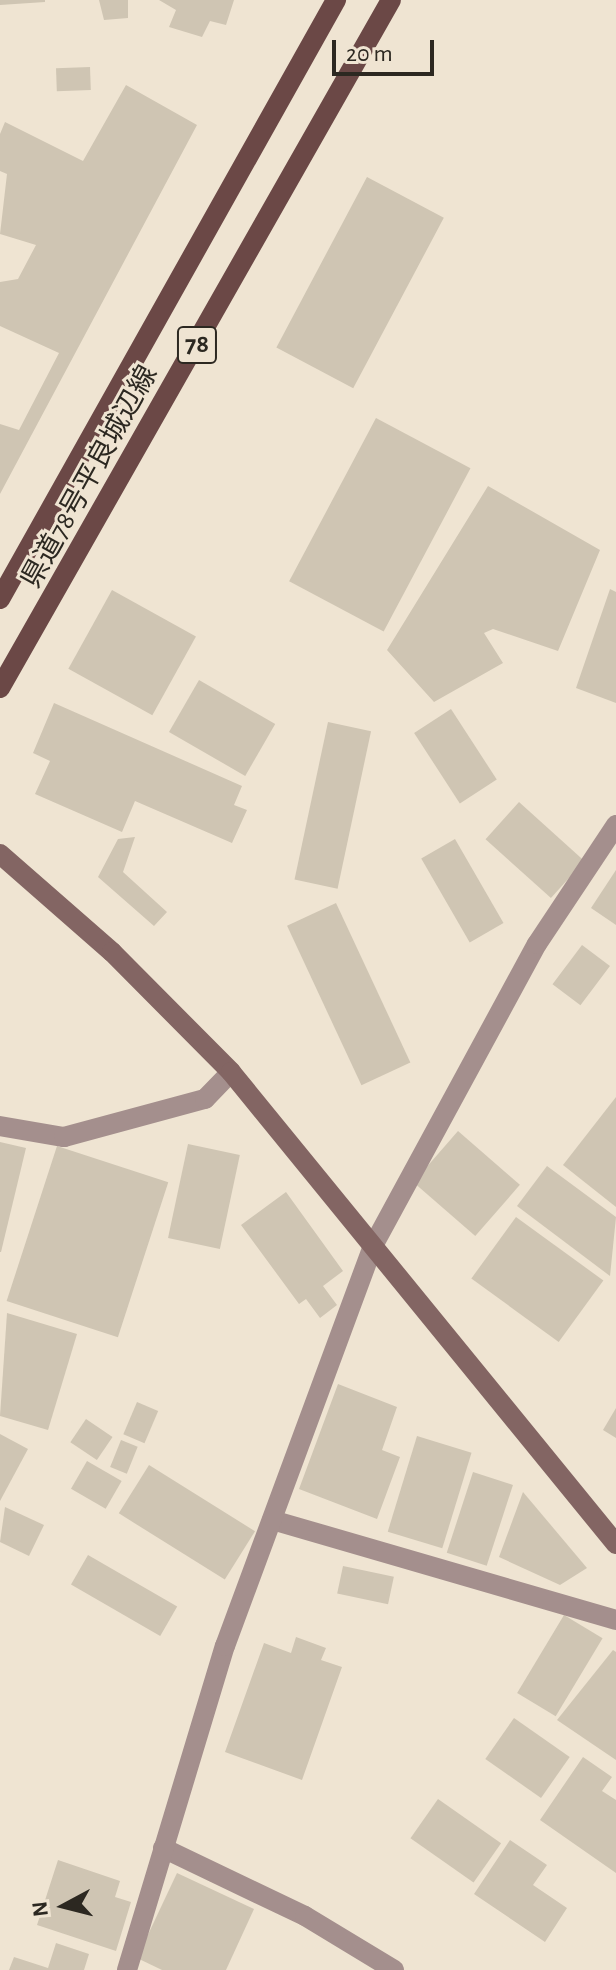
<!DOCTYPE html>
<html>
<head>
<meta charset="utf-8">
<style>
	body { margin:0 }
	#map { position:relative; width:616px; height:1970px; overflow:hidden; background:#efe4d2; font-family:"Alegreya Sans","Noto Sans JP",sans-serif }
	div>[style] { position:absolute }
	.building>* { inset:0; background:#cfc5b3; transform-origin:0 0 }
	.street>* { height:20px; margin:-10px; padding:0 10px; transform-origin:10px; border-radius:10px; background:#a48f8d }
	.secondary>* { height:20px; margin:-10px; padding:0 10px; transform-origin:10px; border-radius:10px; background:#836563 }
	.primary>* { height:20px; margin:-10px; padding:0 10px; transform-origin:10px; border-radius:10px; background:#6b4846 }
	span { translate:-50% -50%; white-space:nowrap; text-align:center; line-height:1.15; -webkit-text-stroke:6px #efe4d2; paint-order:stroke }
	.shield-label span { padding:2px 6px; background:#efe4d2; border:2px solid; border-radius:6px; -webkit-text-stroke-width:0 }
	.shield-label { font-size:26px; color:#2c2821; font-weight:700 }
	.street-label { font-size:28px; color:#2c2821 }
	.north { position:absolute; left:24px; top:1866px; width:80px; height:80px; -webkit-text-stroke:6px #efe4d2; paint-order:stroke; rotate:263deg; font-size:22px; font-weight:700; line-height:32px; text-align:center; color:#2c2821 }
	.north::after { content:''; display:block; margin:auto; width:28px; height:36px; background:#2c2821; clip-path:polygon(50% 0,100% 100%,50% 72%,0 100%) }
	.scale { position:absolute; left:332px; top:40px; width:102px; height:36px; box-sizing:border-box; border:4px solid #2c2821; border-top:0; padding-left:10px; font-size:24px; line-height:28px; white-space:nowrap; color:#2c2821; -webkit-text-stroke:6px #efe4d2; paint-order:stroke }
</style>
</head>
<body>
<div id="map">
	<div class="building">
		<div style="clip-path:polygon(0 0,45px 0,45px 2px,0 5px)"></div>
		<div style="clip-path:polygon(99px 0,128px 0,128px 18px,104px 20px)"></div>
		<div style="clip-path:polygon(159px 0,234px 0,226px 25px,210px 21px,202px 37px,169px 27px,176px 10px)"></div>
		<div style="left:90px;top:67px;width:23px;height:34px;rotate:88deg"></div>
		<div style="clip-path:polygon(126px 85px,197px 125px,0 494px,0 424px,19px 430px,59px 353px,0 326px,0 282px,18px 279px,36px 245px,0 234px,7px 174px,0 171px,0 134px,5px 122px,83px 161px)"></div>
		<div style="left:367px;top:177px;width:87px;height:193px;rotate:28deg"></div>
		<div style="left:376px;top:418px;width:107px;height:185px;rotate:28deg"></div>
		<div style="clip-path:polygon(488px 486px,600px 550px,558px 651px,493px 629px,484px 633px,503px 663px,434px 702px,387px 650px)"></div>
		<div style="clip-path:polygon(610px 589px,616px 592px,616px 703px,576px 688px)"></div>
		<div style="left:112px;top:590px;width:96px;height:90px;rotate:29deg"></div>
		<div style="left:199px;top:680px;width:88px;height:60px;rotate:30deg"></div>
		<div style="clip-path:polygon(54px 703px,242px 786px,234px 805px,247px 810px,232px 843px,135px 801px,122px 832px,35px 794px,50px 761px,33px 753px)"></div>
		<div style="left:451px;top:709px;width:84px;height:44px;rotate:57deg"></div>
		<div style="left:328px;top:722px;width:44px;height:161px;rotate:12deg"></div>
		<div style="left:519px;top:802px;width:88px;height:50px;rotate:42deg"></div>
		<div style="clip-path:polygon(135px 837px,123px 872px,167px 912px,154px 926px,98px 877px,118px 839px)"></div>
		<div style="left:455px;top:839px;width:97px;height:39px;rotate:60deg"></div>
		<div style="clip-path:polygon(616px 870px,616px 925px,591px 908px)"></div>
		<div style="left:336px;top:903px;width:176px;height:54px;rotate:65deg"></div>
		<div style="left:582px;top:945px;width:35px;height:49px;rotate:37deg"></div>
		<div style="clip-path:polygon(616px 1097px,616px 1207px,563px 1165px)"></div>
		<div style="left:458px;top:1131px;width:82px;height:68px;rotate:41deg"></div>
		<div style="clip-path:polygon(0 1142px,26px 1148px,1px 1252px,0 1252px)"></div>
		<div style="left:188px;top:1144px;width:53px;height:96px;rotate:12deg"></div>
		<div style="left:57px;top:1146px;width:117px;height:163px;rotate:18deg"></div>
		<div style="clip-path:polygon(547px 1166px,616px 1217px,610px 1276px,517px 1206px)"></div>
		<div style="clip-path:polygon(286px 1192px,343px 1271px,323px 1286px,337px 1305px,320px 1318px,306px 1299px,299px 1304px,241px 1225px)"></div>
		<div style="left:516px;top:1217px;width:108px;height:76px;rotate:36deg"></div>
		<div style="clip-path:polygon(7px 1313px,77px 1334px,48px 1430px,0 1416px)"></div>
		<div style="clip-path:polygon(338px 1384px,397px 1407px,382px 1450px,400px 1457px,377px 1519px,299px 1489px)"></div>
		<div style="left:137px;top:1402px;width:23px;height:35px;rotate:23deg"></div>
		<div style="clip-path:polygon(616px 1408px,616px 1438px,603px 1430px)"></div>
		<div style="left:86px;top:1419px;width:32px;height:28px;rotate:34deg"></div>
		<div style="clip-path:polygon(0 1434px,28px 1449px,0 1501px)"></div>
		<div style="left:417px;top:1436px;width:57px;height:100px;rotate:17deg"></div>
		<div style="left:121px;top:1440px;width:18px;height:29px;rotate:22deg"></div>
		<div style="left:87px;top:1461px;width:40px;height:32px;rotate:30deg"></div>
		<div style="left:149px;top:1465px;width:125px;height:57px;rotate:32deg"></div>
		<div style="left:473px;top:1472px;width:42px;height:85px;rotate:18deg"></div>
		<div style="clip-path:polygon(523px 1492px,587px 1568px,560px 1585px,499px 1557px)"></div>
		<div style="clip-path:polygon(5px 1507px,44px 1525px,29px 1556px,0 1542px)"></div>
		<div style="left:88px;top:1555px;width:103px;height:34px;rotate:30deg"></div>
		<div style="left:343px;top:1566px;width:52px;height:28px;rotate:12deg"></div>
		<div style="left:564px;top:1615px;width:45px;height:91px;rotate:31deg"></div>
		<div style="clip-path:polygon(296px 1637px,326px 1648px,321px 1660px,342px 1667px,302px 1780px,225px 1752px,264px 1643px,291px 1653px)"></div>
		<div style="clip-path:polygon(613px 1650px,616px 1652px,616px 1760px,557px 1720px)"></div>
		<div style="left:514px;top:1718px;width:68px;height:50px;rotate:35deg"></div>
		<div style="clip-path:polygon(583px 1757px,612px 1777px,602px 1791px,616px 1800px,616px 1873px,540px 1820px)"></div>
		<div style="left:438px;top:1799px;width:77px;height:48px;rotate:35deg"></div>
		<div style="clip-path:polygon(510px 1840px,547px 1865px,533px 1885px,567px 1908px,545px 1942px,474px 1894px)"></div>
		<div style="clip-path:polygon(58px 1860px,120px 1881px,115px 1897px,131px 1902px,116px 1951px,37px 1925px)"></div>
		<div style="clip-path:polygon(177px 1873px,254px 1909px,226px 1970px,162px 1970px,137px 1958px)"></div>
		<div style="clip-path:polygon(56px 1943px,89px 1954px,84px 1970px,9px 1970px,14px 1957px,48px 1968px)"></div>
	</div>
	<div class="street">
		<div style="left:0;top:1126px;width:65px;rotate:9.8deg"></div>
		<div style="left:64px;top:1137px;width:146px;rotate:-15.1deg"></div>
		<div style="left:205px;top:1099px;width:37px;rotate:-46deg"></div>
		<div style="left:272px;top:1520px;width:358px;rotate:16.2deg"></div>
		<div style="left:163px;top:1848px;width:157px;rotate:25.6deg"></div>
		<div style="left:305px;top:1916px;width:104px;rotate:31.2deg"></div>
		<div style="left:127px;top:1970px;width:338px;rotate:-73.2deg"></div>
		<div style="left:225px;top:1646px;width:429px;rotate:-69.7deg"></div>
		<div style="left:374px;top:1244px;width:341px;rotate:-61.5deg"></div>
		<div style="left:537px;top:944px;width:143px;rotate:-56.4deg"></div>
	</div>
	<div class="secondary">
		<div style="left:0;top:854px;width:149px;rotate:41.2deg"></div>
		<div style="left:112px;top:952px;width:169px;rotate:45.2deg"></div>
		<div style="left:231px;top:1072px;width:609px;rotate:50.8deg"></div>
	</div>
	<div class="primary">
		<div style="left:0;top:599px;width:687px;rotate:-60.71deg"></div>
		<div style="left:0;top:688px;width:791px;rotate:-60.39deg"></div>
	</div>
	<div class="shield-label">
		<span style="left:197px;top:345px">78</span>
	</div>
	<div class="street-label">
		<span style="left:90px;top:477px;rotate:-61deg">県道78号平良城辺線</span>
	</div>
	<div class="north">N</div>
	<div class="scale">20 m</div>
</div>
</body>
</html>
